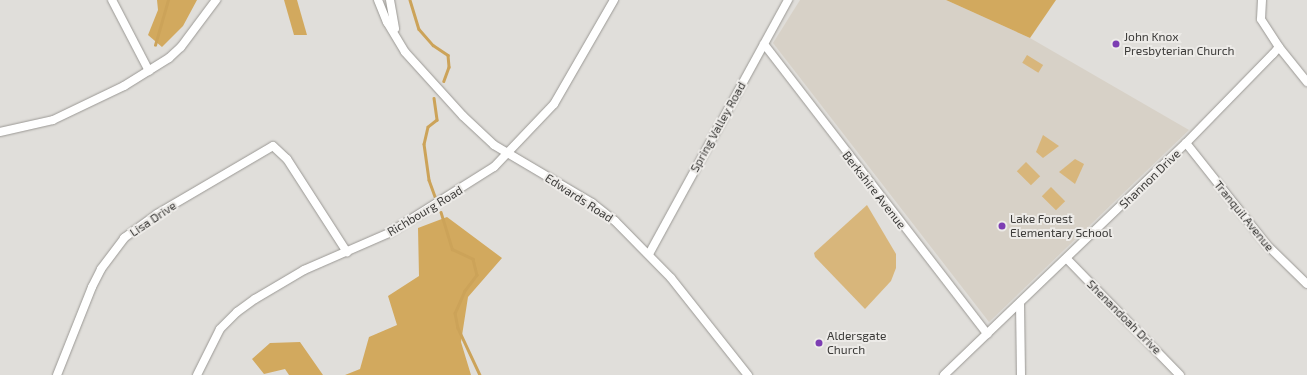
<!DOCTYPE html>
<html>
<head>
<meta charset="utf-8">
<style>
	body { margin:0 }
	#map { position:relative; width:1307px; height:375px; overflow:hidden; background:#e0deda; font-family:"Exo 2",sans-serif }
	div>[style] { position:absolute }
	.built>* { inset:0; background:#d7d1c7 }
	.green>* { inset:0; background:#d8b67b; transform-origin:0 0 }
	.forest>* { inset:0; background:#d2a95e }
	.stream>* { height:2.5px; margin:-1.25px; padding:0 1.25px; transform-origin:1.25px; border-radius:1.25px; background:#cca359 }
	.roads { filter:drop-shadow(0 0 1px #9a9894) drop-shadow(0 0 1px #9a9894) }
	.minor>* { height:8px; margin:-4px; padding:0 4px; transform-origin:4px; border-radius:4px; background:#fff }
	.dots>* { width:11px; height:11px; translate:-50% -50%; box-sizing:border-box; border:2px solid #edebe8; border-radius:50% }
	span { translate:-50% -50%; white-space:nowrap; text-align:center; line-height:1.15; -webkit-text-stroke:4px #edebe8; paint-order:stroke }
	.poi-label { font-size:12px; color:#3c3b39 }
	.left { translate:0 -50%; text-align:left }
	.street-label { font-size:12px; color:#3c3b39 }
</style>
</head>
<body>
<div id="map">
	<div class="built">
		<div style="clip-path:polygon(800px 0,946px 0,1030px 38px,1189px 130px,989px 322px,773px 43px)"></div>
	</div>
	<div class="green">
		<div style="left:1027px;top:55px;width:19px;height:9px;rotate:32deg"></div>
		<div style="clip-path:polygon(1043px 135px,1059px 146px,1043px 158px,1036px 152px)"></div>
		<div style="clip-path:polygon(1075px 159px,1084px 164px,1075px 184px,1059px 172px)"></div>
		<div style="left:1026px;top:162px;width:20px;height:13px;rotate:45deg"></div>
		<div style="left:1051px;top:187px;width:20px;height:13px;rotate:45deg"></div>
		<div style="clip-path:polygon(867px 205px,896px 254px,896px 268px,891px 281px,865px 309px,815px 257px,814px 253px)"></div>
	</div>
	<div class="forest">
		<div style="clip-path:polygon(157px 0,197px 0,183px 26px,162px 47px,148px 35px,158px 10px)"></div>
		<div style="clip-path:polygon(284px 0,297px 0,307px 35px,294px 35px)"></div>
		<div style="clip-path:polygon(946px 0,1056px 0,1030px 38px)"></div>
		<div style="clip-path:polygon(447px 217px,502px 258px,468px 297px,461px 342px,471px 375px,345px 375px,360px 369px,369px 337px,397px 325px,388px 296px,419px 276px,418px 228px)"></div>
		<div style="clip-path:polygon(300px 342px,323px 375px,289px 375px,285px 369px,264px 374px,252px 359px,270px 343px)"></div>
	</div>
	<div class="stream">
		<div style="left:410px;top:0;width:30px;rotate:73deg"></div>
		<div style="left:419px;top:29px;width:21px;rotate:49deg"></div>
		<div style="left:433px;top:45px;width:18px;rotate:34deg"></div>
		<div style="left:448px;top:55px;width:12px;rotate:85deg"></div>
		<div style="left:449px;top:67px;width:15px;rotate:110deg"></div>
		<div style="left:155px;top:45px;width:47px;rotate:-73.9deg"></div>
		<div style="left:434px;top:98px;width:22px;rotate:82deg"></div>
		<div style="left:437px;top:120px;width:11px;rotate:142deg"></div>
		<div style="left:428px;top:127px;width:17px;rotate:103deg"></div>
		<div style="left:424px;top:144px;width:36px;rotate:82deg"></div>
		<div style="left:429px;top:180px;width:20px;rotate:70deg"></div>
		<div style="left:441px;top:212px;width:39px;rotate:73deg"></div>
		<div style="left:452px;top:249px;width:23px;rotate:25deg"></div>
		<div style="left:473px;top:259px;width:16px;rotate:76deg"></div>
		<div style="left:477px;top:275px;width:20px;rotate:127deg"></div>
		<div style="left:465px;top:291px;width:24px;rotate:114deg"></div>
		<div style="left:455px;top:313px;width:15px;rotate:79deg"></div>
		<div style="left:458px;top:328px;width:52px;rotate:64.9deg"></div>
	</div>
	<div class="roads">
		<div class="minor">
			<div style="left:112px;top:0;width:80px;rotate:62.5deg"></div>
			<div style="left:378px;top:0;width:24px;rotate:68deg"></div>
			<div style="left:387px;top:22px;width:35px;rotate:59deg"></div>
			<div style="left:405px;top:52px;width:86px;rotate:47.8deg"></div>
			<div style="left:463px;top:116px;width:42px;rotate:43.1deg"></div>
			<div style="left:494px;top:145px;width:114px;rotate:30.6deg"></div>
			<div style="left:592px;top:203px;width:29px;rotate:38deg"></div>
			<div style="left:615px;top:221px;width:80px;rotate:45.5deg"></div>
			<div style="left:671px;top:278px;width:124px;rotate:51.6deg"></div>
			<div style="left:390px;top:0;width:29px;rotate:80deg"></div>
			<div style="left:764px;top:44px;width:366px;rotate:52.4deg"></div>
			<div style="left:1279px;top:47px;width:45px;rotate:51.3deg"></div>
			<div style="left:0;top:132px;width:54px;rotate:-12.8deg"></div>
			<div style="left:53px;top:120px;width:79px;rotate:-25.6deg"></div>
			<div style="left:124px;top:86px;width:53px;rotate:-31.9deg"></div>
			<div style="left:169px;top:58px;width:16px;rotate:-43deg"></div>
			<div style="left:181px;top:47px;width:59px;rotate:-53.3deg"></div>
			<div style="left:1186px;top:143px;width:129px;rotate:51.6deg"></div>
			<div style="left:1266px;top:244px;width:57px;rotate:44.3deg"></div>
			<div style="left:649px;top:254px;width:290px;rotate:-61.3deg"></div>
			<div style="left:1067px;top:259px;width:162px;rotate:45.8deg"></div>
			<div style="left:1020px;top:303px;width:72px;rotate:89.2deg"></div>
			<div style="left:57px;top:375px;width:95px;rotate:-68.3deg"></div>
			<div style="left:92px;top:287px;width:20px;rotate:-63deg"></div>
			<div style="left:101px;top:269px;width:39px;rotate:-53deg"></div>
			<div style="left:124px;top:238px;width:41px;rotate:-36deg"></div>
			<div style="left:157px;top:214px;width:134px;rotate:-30.4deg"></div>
			<div style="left:273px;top:146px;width:19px;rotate:43deg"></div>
			<div style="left:287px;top:159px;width:111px;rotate:57.2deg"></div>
			<div style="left:197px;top:375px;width:51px;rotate:-63.4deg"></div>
			<div style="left:220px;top:329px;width:24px;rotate:-45deg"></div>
			<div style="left:237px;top:312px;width:22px;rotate:-36deg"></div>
			<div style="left:255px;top:299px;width:57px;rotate:-30.6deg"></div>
			<div style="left:304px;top:270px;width:93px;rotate:-23.5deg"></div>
			<div style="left:389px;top:233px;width:124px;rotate:-32.2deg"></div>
			<div style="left:494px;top:167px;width:87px;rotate:-46.4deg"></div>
			<div style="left:554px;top:104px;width:120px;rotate:-60deg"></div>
			<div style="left:944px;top:375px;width:335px;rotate:-43.8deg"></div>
			<div style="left:1186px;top:143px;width:124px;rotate:-45.7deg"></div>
			<div style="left:1273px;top:54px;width:9px;rotate:-49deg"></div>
			<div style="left:1279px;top:47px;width:33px;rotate:-123deg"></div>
			<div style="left:1261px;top:19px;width:19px;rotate:-87deg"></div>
		</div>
	</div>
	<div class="dots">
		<div style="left:1116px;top:44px;background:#7d3eb3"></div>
		<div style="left:1002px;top:226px;background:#7d3eb3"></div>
		<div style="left:819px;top:343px;background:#7d3eb3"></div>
	</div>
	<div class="poi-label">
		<span class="left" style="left:1124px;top:44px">John Knox<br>Presbyterian Church</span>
		<span class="left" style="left:1010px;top:226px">Lake Forest<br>Elementary School</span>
		<span class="left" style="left:827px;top:343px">Aldersgate<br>Church</span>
	</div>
	<div class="street-label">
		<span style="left:718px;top:127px;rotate:-61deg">Spring Valley Road</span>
		<span style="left:1150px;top:179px;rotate:-44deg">Shannon Drive</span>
		<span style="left:874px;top:190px;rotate:52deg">Berkshire Avenue</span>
		<span style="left:579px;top:198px;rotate:33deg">Edwards Road</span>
		<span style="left:425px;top:211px;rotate:-31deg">Richbourg Road</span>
		<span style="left:1244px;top:216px;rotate:51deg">Tranquil Avenue</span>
		<span style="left:153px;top:219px;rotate:-34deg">Lisa Drive</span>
		<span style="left:1124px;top:317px;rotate:45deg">Shenandoah Drive</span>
	</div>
</div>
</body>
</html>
